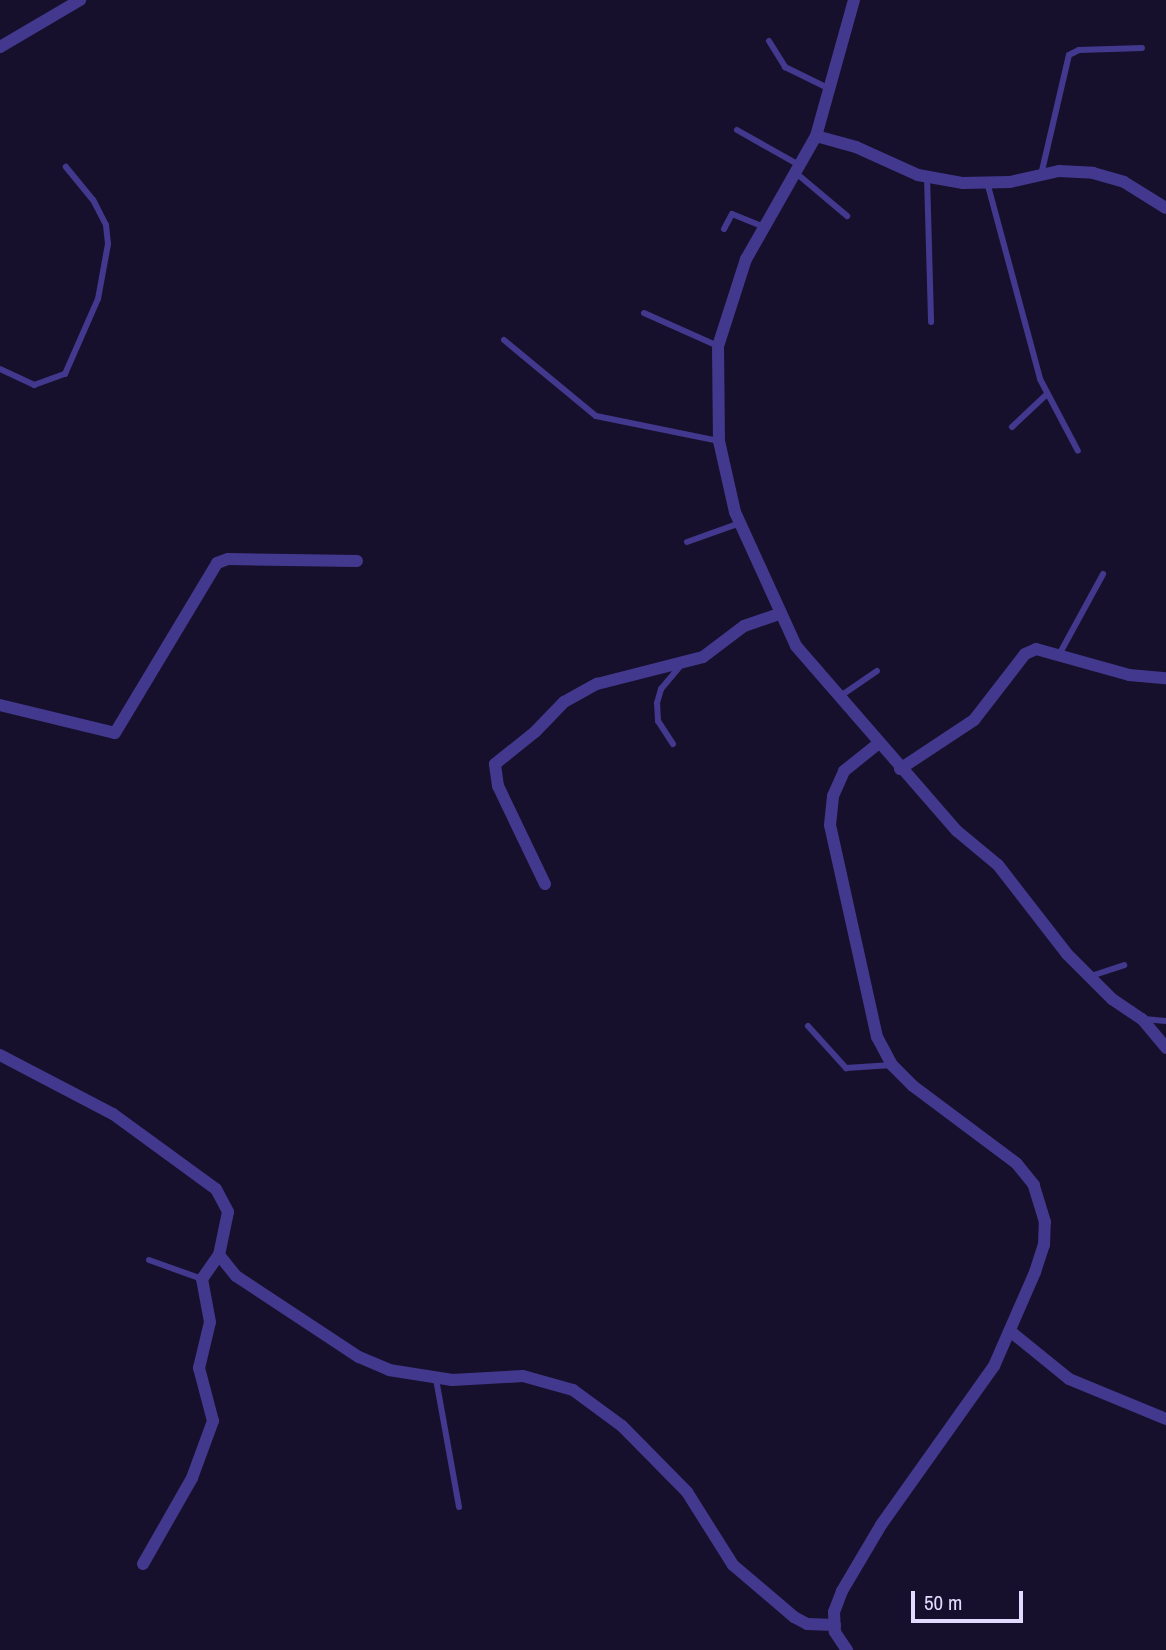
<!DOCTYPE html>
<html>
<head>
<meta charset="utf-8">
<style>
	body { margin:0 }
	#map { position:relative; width:1166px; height:1650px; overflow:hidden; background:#17102d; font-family:"Archivo Narrow",sans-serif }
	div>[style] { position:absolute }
	.service>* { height:6px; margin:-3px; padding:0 3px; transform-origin:3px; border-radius:3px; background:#42398e }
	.minor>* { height:12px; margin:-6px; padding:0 6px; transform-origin:6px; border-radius:6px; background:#42398e }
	span { translate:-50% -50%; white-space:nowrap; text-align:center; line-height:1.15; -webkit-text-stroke:5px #17102d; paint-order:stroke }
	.scale { position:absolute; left:911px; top:1591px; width:112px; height:32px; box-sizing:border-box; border:4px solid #e2dbff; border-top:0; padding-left:9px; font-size:21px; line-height:24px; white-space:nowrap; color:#e2dbff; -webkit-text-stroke:5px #17102d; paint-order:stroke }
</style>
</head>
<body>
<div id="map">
	<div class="service">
		<div style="left:769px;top:41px;width:31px;rotate:58deg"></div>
		<div style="left:785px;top:67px;width:50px;rotate:26.1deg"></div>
		<div style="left:737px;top:130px;width:71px;rotate:29.4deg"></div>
		<div style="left:796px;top:173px;width:67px;rotate:40.1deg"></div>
		<div style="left:1041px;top:175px;width:123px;rotate:-76.9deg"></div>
		<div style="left:1069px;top:55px;width:11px;rotate:-27deg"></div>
		<div style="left:1079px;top:50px;width:63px;rotate:-1.8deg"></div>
		<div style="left:927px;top:176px;width:146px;rotate:88.4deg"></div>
		<div style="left:987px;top:182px;width:204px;rotate:74.9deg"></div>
		<div style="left:1040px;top:379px;width:81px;rotate:62.2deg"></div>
		<div style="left:724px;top:229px;width:17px;rotate:-62deg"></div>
		<div style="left:732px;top:214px;width:32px;rotate:22deg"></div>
		<div style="left:644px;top:313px;width:81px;rotate:24deg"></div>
		<div style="left:504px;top:340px;width:119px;rotate:39.6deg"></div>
		<div style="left:596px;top:416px;width:126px;rotate:11.5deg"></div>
		<div style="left:0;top:369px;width:38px;rotate:25deg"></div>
		<div style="left:34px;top:385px;width:33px;rotate:-20deg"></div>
		<div style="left:65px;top:374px;width:82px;rotate:-66.3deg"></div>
		<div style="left:98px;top:299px;width:56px;rotate:-79.7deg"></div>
		<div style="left:108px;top:244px;width:19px;rotate:-96deg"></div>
		<div style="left:106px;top:225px;width:28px;rotate:-117deg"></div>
		<div style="left:93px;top:200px;width:43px;rotate:-129.3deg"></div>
		<div style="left:1012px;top:427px;width:47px;rotate:-43.3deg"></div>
		<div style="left:687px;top:542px;width:56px;rotate:-19.7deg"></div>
		<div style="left:1060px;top:653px;width:90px;rotate:-61.4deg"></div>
		<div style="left:839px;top:697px;width:46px;rotate:-34.4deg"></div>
		<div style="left:673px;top:744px;width:27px;rotate:-123deg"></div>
		<div style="left:658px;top:721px;width:18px;rotate:-93deg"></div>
		<div style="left:657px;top:703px;width:15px;rotate:-74deg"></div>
		<div style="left:661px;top:689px;width:30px;rotate:-50deg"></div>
		<div style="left:1091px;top:976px;width:35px;rotate:-18deg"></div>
		<div style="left:1144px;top:1019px;width:22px;rotate:5deg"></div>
		<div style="left:808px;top:1026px;width:57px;rotate:47.9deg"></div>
		<div style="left:846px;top:1068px;width:46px;rotate:-3.7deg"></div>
		<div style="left:149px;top:1260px;width:56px;rotate:19.7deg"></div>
		<div style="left:436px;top:1379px;width:130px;rotate:79.8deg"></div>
	</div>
	<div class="minor">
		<div style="left:854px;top:0;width:141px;rotate:105.6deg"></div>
		<div style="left:816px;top:136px;width:142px;rotate:119.6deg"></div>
		<div style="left:746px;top:259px;width:91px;rotate:107.8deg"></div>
		<div style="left:718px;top:346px;width:95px;rotate:89.4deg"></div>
		<div style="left:719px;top:441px;width:73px;rotate:77.3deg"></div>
		<div style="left:735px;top:512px;width:147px;rotate:65.5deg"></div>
		<div style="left:796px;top:646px;width:245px;rotate:49deg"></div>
		<div style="left:957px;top:831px;width:53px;rotate:39.7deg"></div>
		<div style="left:998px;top:865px;width:113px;rotate:52.2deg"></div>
		<div style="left:1067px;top:954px;width:64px;rotate:45deg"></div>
		<div style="left:1112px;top:999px;width:36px;rotate:34deg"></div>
		<div style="left:1142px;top:1019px;width:38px;rotate:50deg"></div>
		<div style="left:0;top:47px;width:93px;rotate:-30.4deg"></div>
		<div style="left:816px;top:136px;width:41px;rotate:15.4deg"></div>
		<div style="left:856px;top:147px;width:68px;rotate:24.3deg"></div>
		<div style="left:918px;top:175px;width:46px;rotate:10.1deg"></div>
		<div style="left:963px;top:183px;width:47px;rotate:-1.2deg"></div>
		<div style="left:1010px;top:182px;width:50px;rotate:-12.7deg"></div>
		<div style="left:1059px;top:171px;width:34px;rotate:3deg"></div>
		<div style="left:1093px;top:173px;width:32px;rotate:16deg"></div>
		<div style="left:1124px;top:182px;width:49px;rotate:31.8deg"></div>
		<div style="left:0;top:705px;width:118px;rotate:13.7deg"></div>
		<div style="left:115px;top:733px;width:198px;rotate:-59deg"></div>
		<div style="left:217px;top:563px;width:12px;rotate:-20deg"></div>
		<div style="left:228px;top:559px;width:129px;rotate:0.9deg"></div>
		<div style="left:900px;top:769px;width:89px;rotate:-33.5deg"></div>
		<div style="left:974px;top:720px;width:83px;rotate:-52.3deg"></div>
		<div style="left:1025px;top:654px;width:12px;rotate:-24deg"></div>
		<div style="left:1036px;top:649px;width:97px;rotate:15.6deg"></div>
		<div style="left:1129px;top:675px;width:37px;rotate:5deg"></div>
		<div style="left:545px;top:884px;width:109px;rotate:-115.6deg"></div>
		<div style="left:498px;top:786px;width:22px;rotate:-98deg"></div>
		<div style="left:495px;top:764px;width:51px;rotate:-38.7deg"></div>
		<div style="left:535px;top:732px;width:42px;rotate:-46deg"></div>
		<div style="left:564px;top:702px;width:38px;rotate:-29deg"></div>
		<div style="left:597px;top:684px;width:109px;rotate:-14.3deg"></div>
		<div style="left:703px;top:657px;width:51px;rotate:-37.1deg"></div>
		<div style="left:744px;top:626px;width:39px;rotate:-19deg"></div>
		<div style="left:0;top:1055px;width:127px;rotate:27.6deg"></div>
		<div style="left:113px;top:1114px;width:127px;rotate:36.1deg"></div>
		<div style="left:216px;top:1189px;width:26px;rotate:62deg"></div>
		<div style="left:228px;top:1212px;width:44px;rotate:101.8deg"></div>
		<div style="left:219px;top:1255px;width:27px;rotate:51deg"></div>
		<div style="left:236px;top:1276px;width:147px;rotate:33.4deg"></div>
		<div style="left:359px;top:1357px;width:33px;rotate:23deg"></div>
		<div style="left:389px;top:1370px;width:64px;rotate:9deg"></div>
		<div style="left:452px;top:1380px;width:71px;rotate:-3.2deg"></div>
		<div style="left:523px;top:1376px;width:52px;rotate:15.6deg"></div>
		<div style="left:573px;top:1390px;width:61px;rotate:36.3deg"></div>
		<div style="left:622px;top:1426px;width:93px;rotate:45.4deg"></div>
		<div style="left:687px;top:1492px;width:86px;rotate:57.8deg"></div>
		<div style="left:733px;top:1565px;width:80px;rotate:40.4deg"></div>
		<div style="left:794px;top:1617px;width:15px;rotate:28deg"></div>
		<div style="left:807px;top:1624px;width:28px;rotate:2deg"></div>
		<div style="left:1010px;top:1331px;width:76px;rotate:39.1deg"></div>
		<div style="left:1069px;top:1379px;width:105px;rotate:22.4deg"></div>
		<div style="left:143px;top:1564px;width:99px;rotate:-60.3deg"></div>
		<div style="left:192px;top:1478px;width:61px;rotate:-69.8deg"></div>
		<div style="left:213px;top:1421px;width:55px;rotate:-104.8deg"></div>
		<div style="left:199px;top:1368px;width:47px;rotate:-76.6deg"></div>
		<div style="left:210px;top:1322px;width:44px;rotate:-100.5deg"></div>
		<div style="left:202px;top:1279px;width:29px;rotate:-55deg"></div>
		<div style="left:847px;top:1650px;width:22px;rotate:-124deg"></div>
		<div style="left:835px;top:1632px;width:20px;rotate:-93deg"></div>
		<div style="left:834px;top:1612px;width:22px;rotate:-69deg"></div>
		<div style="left:842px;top:1591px;width:77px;rotate:-59.4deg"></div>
		<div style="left:881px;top:1525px;width:195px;rotate:-54.6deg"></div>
		<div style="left:994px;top:1366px;width:103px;rotate:-66.4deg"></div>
		<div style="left:1035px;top:1272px;width:28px;rotate:-72deg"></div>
		<div style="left:1044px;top:1245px;width:23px;rotate:-88deg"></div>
		<div style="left:1045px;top:1222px;width:39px;rotate:-107deg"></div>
		<div style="left:1034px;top:1185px;width:28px;rotate:-129deg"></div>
		<div style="left:1016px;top:1163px;width:129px;rotate:-143.2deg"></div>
		<div style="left:913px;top:1086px;width:30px;rotate:-135deg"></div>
		<div style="left:892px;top:1065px;width:32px;rotate:-118deg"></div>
		<div style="left:877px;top:1037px;width:217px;rotate:-102.5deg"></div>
		<div style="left:830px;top:825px;width:29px;rotate:-84deg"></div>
		<div style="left:833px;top:796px;width:27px;rotate:-66deg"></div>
		<div style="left:844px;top:771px;width:45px;rotate:-38.7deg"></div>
	</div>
	<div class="scale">50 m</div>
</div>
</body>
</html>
